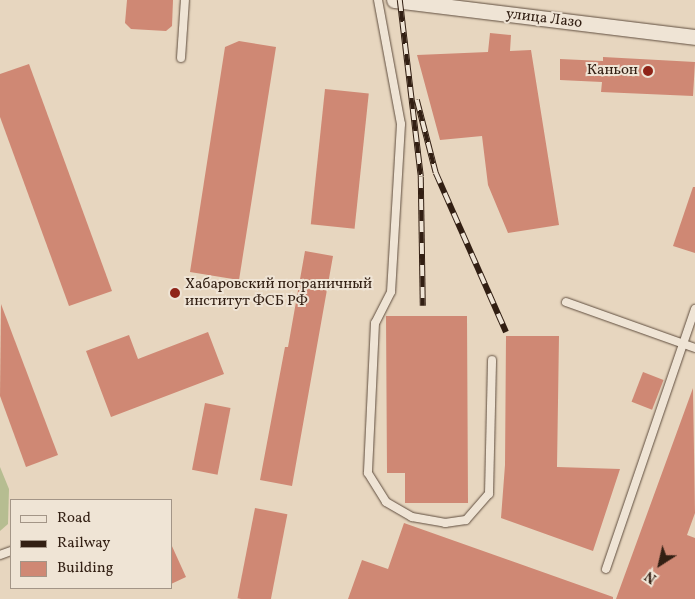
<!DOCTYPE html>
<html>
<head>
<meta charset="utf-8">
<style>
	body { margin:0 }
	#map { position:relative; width:695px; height:599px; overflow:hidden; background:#e7d6bf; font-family:Vollkorn,serif }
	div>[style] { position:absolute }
	.green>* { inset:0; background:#b6bd91 }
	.building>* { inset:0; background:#cf8874; transform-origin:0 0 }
	.roads { filter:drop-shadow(0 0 1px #5f4d3e) drop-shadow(0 0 1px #5f4d3e) }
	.service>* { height:8px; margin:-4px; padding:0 4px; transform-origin:4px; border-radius:4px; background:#efe4d5 }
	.minor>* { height:15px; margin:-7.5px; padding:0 7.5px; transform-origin:7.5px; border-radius:7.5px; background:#efe4d5 }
	.rail>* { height:5.5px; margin-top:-2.75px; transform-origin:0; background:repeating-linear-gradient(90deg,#efe4d5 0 11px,#321f13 0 22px); box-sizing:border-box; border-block:1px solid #321f13 }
	.dots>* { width:14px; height:14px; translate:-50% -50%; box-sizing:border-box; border:2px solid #efe4d5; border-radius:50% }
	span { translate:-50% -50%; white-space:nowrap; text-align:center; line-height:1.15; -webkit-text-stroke:4px #efe4d5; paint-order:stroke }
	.street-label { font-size:15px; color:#321f13 }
	.poi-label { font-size:15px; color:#321f13 }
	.right { translate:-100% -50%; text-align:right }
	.left { translate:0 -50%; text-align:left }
	.legend { position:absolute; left:10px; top:499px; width:162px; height:90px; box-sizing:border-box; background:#efe4d5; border:1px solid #a39587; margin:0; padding:6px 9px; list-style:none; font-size:15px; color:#321f13 }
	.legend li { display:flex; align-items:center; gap:10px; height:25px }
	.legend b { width:25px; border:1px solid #a39587 }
	.north { position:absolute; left:635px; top:539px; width:50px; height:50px; -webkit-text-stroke:4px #efe4d5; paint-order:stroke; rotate:215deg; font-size:14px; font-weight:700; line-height:20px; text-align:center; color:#321f13 }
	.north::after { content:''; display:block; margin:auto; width:18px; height:22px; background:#321f13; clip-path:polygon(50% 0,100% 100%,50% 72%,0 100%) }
</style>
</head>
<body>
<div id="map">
	<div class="green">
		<div style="clip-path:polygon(0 467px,9px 489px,8px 524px,0 531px)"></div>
	</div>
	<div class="building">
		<div style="clip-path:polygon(127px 0,173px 0,172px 26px,166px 31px,131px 29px,125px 23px)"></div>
		<div style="clip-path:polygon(490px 33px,511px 35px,510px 51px,531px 50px,559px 225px,508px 233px,488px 185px,482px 136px,440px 140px,417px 55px,488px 52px)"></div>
		<div style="clip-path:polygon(239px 41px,276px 47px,239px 280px,190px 272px,225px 47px)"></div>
		<div style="clip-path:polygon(603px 57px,695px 62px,693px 96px,601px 92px,602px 82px,560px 80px,560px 59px,603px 61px)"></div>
		<div style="clip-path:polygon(29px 64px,112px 291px,69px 306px,0 117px,0 74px)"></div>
		<div style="left:325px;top:89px;width:44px;height:136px;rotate:6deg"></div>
		<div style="clip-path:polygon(693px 187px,695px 187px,695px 253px,673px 246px)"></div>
		<div style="clip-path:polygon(305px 251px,333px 256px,292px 486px,260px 480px,285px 347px,288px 347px)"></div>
		<div style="clip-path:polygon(1px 304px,58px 455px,26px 467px,0 396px)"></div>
		<div style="clip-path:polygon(386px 316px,467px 316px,468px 503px,405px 503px,405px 473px,387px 473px)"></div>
		<div style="clip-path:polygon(208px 332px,224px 374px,111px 417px,86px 351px,129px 335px,138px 359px)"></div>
		<div style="clip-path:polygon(506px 336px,559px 336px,557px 467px,620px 469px,593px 551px,501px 518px,505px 465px)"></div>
		<div style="left:643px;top:372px;width:22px;height:32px;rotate:21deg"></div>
		<div style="clip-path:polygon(693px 388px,695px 513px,687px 535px,695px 538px,695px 599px,616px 599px)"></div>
		<div style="left:205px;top:403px;width:26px;height:68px;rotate:11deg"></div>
		<div style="left:255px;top:508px;width:33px;height:92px;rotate:11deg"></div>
		<div style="clip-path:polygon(404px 523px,613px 597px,613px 599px,348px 599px,362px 560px,388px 569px)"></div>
		<div style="clip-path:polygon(171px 544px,186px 577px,171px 584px)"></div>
	</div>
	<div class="roads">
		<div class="service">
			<div style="left:378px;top:0;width:126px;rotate:79.5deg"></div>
			<div style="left:401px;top:124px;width:168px;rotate:93.4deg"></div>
			<div style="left:391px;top:292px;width:35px;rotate:117deg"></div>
			<div style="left:375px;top:323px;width:150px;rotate:92.7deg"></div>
			<div style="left:368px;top:473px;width:34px;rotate:58deg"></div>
			<div style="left:386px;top:502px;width:30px;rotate:30deg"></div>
			<div style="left:412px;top:517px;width:34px;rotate:10deg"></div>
			<div style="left:445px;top:523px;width:21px;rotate:-8deg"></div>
			<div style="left:466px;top:520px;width:35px;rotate:-49deg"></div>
			<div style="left:489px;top:494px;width:134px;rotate:-88.7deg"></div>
			<div style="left:181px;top:58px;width:58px;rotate:-86.1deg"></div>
			<div style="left:566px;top:302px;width:137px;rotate:19.6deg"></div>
			<div style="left:0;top:555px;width:12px;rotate:-20deg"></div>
			<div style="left:606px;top:569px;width:275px;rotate:-71.1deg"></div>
		</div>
		<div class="minor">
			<div style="left:394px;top:0;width:303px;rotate:7deg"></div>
		</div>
	</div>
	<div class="rail">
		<div style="left:400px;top:0;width:178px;rotate:83.2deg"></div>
		<div style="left:421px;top:177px;width:129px;rotate:89.1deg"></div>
		<div style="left:417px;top:100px;width:75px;rotate:75.4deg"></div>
		<div style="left:436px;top:173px;width:174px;rotate:66.2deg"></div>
	</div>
	<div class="dots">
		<div style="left:648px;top:71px;background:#8f2418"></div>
		<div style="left:175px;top:293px;background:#8f2418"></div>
	</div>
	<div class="street-label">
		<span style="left:544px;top:19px;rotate:7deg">улица Лазо</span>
	</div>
	<div class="poi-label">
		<span class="right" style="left:638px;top:71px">Каньон</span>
		<span class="left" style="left:185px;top:293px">Хабаровский пограничный<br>институт ФСБ РФ</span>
	</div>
	<ul class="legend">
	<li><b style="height:6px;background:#efe4d5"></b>Road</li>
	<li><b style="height:6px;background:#321f13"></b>Railway</li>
	<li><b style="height:14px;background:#cf8874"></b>Building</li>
	</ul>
	<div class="north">N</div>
</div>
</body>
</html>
